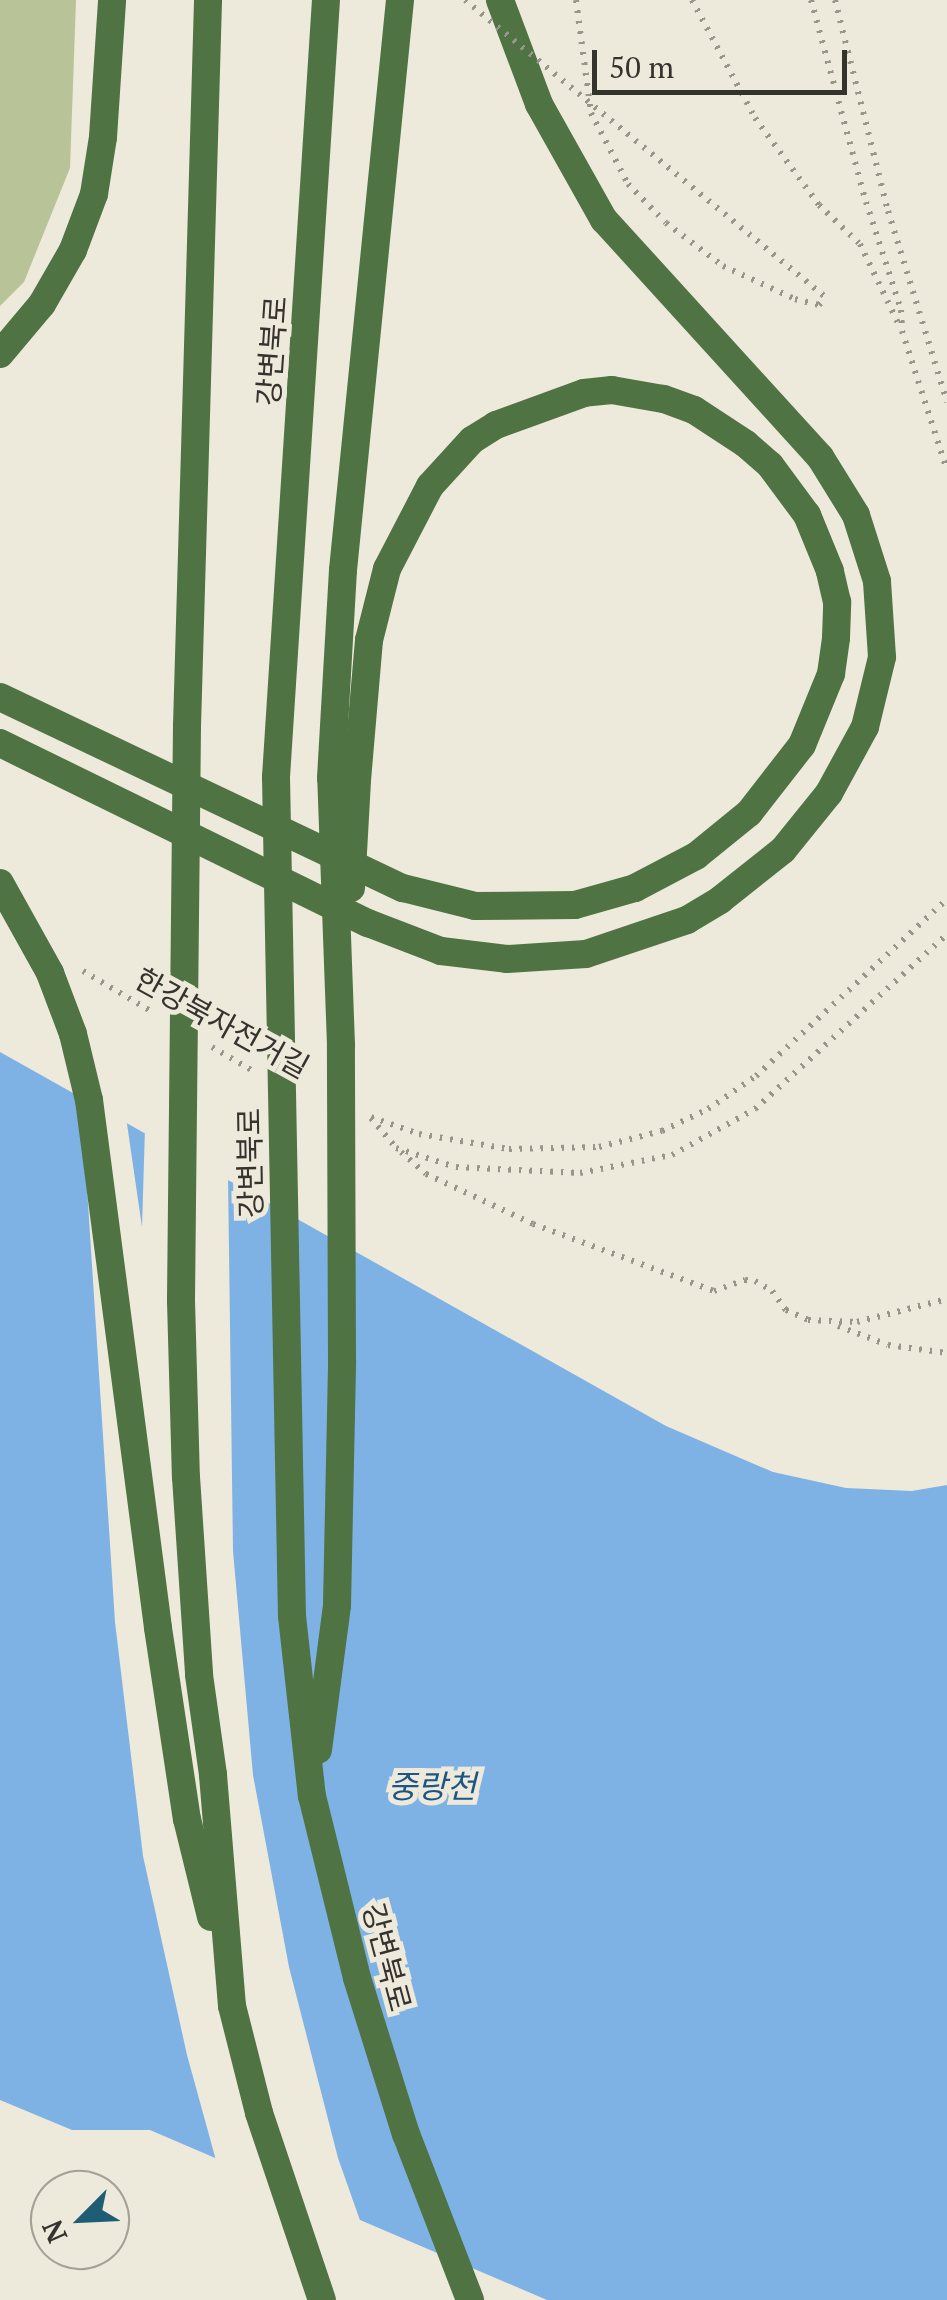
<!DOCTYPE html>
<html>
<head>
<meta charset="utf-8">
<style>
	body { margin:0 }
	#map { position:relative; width:947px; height:2300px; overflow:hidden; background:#ede9db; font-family:"PT Serif","Noto Sans KR",serif }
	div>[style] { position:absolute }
	.green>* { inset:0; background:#b8c397 }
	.water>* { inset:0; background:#7eb2e4 }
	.pier>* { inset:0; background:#ede9db }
	.path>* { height:6px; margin-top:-3px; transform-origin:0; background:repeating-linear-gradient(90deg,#98958b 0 2.5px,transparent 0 10.5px) }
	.trunk>* { height:28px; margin:-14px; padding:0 14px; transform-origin:14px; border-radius:14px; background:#4f7342 }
	.path-bridge>* { height:6px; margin-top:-3px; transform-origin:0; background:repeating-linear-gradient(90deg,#98958b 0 2.5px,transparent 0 10.5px) }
	.trunk-bridge>* { height:28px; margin:-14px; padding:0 14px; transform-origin:14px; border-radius:14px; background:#4f7342 }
	span { translate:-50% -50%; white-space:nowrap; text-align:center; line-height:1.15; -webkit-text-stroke:10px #ede9db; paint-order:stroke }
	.street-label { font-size:30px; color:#35332e }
	.water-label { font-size:32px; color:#1d5585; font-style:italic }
	.north { position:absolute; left:30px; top:2170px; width:100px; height:100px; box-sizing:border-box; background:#ede9db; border:2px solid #a3a096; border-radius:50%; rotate:246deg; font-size:28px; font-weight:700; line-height:40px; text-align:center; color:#35332e }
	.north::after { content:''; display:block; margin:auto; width:35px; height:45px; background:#1f5d74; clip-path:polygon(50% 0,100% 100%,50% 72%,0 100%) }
	.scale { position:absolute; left:592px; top:50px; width:255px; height:45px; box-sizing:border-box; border:5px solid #35332e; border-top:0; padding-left:12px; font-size:30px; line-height:35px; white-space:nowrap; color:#35332e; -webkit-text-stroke:8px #ede9db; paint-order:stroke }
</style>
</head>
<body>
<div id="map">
	<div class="green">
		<div style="clip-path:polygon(0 0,76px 0,70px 168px,24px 282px,0 306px)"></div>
	</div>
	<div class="water">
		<div style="clip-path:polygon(0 1052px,666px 1426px,773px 1472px,846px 1488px,912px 1491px,947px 1485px,947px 2300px,547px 2300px,150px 2130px,72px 2130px,0 2100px)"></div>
	</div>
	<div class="pier">
		<div style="clip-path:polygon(74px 1088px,126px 1117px,142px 1227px,145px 1128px,228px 1175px,233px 1551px,253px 1775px,289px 1967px,338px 2158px,362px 2226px,217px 2164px,187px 2055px,143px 1856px,115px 1622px,87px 1188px)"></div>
	</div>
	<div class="path">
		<div style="left:576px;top:0;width:114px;rotate:82.4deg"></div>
		<div style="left:591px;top:113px;width:80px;rotate:62.5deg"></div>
		<div style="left:628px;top:184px;width:54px;rotate:45.7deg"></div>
		<div style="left:666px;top:223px;width:71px;rotate:37deg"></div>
		<div style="left:723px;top:266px;width:79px;rotate:24.6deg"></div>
		<div style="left:795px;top:299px;width:25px;rotate:14deg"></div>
		<div style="left:819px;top:305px;width:10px;rotate:-45deg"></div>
		<div style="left:692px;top:0;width:134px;rotate:61.9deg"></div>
		<div style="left:755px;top:118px;width:108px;rotate:53.7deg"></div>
		<div style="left:819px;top:205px;width:57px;rotate:43.6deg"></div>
		<div style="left:860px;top:244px;width:90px;rotate:64.3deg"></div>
		<div style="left:811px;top:0;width:209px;rotate:74.8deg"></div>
		<div style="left:866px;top:202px;width:114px;rotate:72deg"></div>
		<div style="left:901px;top:310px;width:21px;rotate:87deg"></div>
		<div style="left:902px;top:331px;width:146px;rotate:72.1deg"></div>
		<div style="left:835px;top:0;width:218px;rotate:75.9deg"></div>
		<div style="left:888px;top:211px;width:200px;rotate:72.8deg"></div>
		<div style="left:83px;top:971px;width:82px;rotate:30.6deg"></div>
		<div style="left:212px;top:1047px;width:48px;rotate:30.3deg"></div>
		<div style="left:371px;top:1117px;width:51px;rotate:19.5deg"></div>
		<div style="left:419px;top:1134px;width:91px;rotate:9.5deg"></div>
		<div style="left:509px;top:1149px;width:90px;rotate:-1.3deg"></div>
		<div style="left:599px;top:1147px;width:65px;rotate:-14.3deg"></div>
		<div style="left:662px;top:1131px;width:51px;rotate:-25.6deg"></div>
		<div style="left:708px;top:1109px;width:58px;rotate:-34.5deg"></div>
		<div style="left:756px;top:1076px;width:260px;rotate:-42.8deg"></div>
		<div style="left:371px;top:1118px;width:39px;rotate:50deg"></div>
		<div style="left:396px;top:1148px;width:63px;rotate:17.6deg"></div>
		<div style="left:456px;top:1167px;width:124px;rotate:2.8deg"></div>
		<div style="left:580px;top:1173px;width:94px;rotate:-11.1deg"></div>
		<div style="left:672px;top:1155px;width:95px;rotate:-29deg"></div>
		<div style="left:755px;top:1109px;width:260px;rotate:-42.3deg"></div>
		<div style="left:401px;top:1152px;width:33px;rotate:41deg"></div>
		<div style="left:426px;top:1174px;width:118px;rotate:25deg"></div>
		<div style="left:533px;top:1224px;width:193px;rotate:20.3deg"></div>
		<div style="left:714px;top:1291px;width:33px;rotate:-20deg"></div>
		<div style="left:745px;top:1280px;width:10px;rotate:6deg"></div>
		<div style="left:755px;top:1281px;width:20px;rotate:30deg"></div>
		<div style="left:772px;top:1291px;width:24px;rotate:54deg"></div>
		<div style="left:786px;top:1310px;width:24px;rotate:24deg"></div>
		<div style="left:808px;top:1320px;width:49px;rotate:2.3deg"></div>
		<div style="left:857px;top:1322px;width:93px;rotate:-14.3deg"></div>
		<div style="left:838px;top:1326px;width:53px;rotate:20.8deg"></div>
		<div style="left:888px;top:1345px;width:60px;rotate:7.7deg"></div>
	</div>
	<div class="trunk">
		<div style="left:0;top:354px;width:65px;rotate:-50deg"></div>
		<div style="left:42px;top:304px;width:62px;rotate:-60.1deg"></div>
		<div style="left:73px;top:250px;width:60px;rotate:-69.4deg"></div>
		<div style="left:94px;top:194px;width:58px;rotate:-81deg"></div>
		<div style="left:103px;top:137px;width:137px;rotate:-86.2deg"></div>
		<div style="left:0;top:697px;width:446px;rotate:25.4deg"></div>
		<div style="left:403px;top:888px;width:74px;rotate:14deg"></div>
		<div style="left:475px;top:906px;width:100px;rotate:-0.6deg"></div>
		<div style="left:575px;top:905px;width:62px;rotate:-15.8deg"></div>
		<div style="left:635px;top:888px;width:69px;rotate:-27.7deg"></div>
		<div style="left:696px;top:856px;width:68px;rotate:-39.1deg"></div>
		<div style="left:749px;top:813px;width:86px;rotate:-52.1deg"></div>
		<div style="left:802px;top:745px;width:77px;rotate:-67.8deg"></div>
		<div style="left:831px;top:674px;width:36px;rotate:-82deg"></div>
		<div style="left:836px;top:638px;width:36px;rotate:-88deg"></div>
		<div style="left:837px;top:602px;width:32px;rotate:-103deg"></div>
		<div style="left:830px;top:571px;width:61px;rotate:-112.3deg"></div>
		<div style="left:807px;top:515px;width:62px;rotate:-126.5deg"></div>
		<div style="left:770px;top:465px;width:32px;rotate:-139deg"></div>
		<div style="left:746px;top:444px;width:62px;rotate:-146.8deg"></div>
		<div style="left:694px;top:410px;width:33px;rotate:-160deg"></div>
		<div style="left:663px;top:399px;width:52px;rotate:-170deg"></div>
		<div style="left:612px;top:390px;width:28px;rotate:174deg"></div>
		<div style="left:584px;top:393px;width:94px;rotate:160deg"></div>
		<div style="left:496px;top:425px;width:28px;rotate:148deg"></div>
		<div style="left:472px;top:440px;width:62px;rotate:132.4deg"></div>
		<div style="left:430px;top:486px;width:93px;rotate:117.4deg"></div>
		<div style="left:387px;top:569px;width:73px;rotate:104.2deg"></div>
		<div style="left:369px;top:640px;width:140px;rotate:94.9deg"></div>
		<div style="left:187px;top:726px;width:726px;rotate:-88.34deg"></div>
		<div style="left:0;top:743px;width:410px;rotate:26.1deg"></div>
		<div style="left:368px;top:923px;width:78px;rotate:21deg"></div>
		<div style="left:441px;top:951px;width:66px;rotate:6.9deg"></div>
		<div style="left:507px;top:959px;width:79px;rotate:-3.6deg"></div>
		<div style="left:586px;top:954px;width:107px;rotate:-18.6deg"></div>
		<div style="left:687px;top:920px;width:39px;rotate:-31deg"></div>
		<div style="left:720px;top:900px;width:80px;rotate:-38.4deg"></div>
		<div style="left:783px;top:850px;width:73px;rotate:-51.1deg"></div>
		<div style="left:829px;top:793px;width:75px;rotate:-61.4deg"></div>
		<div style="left:865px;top:727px;width:72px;rotate:-76.3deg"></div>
		<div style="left:882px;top:657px;width:76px;rotate:-93.8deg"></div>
		<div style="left:877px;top:581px;width:69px;rotate:-107.7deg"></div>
		<div style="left:856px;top:515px;width:68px;rotate:-121.8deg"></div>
		<div style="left:820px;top:457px;width:321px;rotate:-132.3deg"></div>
		<div style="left:604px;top:220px;width:133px;rotate:-119.3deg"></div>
		<div style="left:539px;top:104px;width:111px;rotate:-110.6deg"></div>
		<div style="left:276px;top:777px;width:779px;rotate:-86.32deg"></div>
		<div style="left:331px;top:778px;width:208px;rotate:-86.7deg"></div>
		<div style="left:343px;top:570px;width:573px;rotate:-84.29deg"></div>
		<div style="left:312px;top:1796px;width:187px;rotate:76.1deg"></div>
		<div style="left:357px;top:1978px;width:164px;rotate:72.6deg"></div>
		<div style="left:406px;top:2134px;width:178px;rotate:68.9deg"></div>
		<div style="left:232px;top:2006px;width:110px;rotate:75.8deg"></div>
		<div style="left:259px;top:2113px;width:197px;rotate:71.4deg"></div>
	</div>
	<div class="path-bridge">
		<div style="left:465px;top:0;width:468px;rotate:39.5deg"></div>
	</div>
	<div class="trunk-bridge">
		<div style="left:187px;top:726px;width:575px;rotate:90.6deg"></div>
		<div style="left:181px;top:1301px;width:176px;rotate:88.4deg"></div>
		<div style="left:186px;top:1477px;width:198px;rotate:86.2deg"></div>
		<div style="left:199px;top:1675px;width:101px;rotate:82deg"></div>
		<div style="left:213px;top:1775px;width:232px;rotate:85.3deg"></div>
		<div style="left:276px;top:777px;width:839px;rotate:88.91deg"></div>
		<div style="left:292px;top:1616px;width:181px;rotate:83.7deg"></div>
		<div style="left:0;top:883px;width:103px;rotate:60.9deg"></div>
		<div style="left:50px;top:973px;width:65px;rotate:69.3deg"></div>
		<div style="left:73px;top:1034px;width:68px;rotate:76.4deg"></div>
		<div style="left:89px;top:1100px;width:532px;rotate:82.55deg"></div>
		<div style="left:158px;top:1628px;width:193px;rotate:81.4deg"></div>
		<div style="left:187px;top:1819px;width:101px;rotate:76.2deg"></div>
		<div style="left:351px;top:888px;width:109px;rotate:-86.8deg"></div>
		<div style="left:318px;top:1750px;width:146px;rotate:-82.5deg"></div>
		<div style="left:337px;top:1605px;width:244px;rotate:-88.8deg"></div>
		<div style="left:342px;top:1361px;width:316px;rotate:-90.2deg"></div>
		<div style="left:341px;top:1045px;width:267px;rotate:-92.1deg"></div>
	</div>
	<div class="street-label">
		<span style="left:272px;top:351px;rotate:-86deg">강변북로</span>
		<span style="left:222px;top:1023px;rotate:29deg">한강북자전거길</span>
		<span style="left:250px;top:1163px;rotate:-91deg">강변북로</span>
		<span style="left:387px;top:1957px;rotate:75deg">강변북로</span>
	</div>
	<div class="water-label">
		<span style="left:432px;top:1786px">중랑천</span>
	</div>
	<div class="north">N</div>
	<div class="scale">50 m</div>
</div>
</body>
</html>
